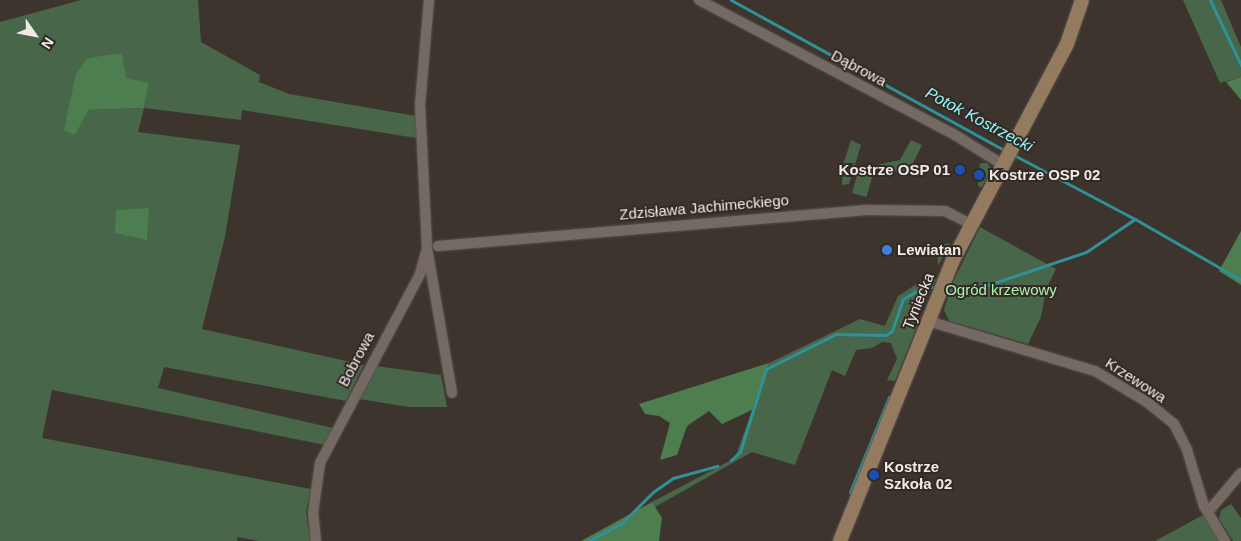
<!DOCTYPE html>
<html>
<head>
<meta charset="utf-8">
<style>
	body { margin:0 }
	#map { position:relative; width:1241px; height:541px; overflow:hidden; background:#3e342e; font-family:Arial,sans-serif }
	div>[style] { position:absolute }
	.green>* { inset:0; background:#486649; transform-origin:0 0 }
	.forest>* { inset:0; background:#4d7e4f }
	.stream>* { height:3px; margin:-1.5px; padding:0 1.5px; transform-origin:1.5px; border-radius:1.5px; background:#2e9298 }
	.roads { filter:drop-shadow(0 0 1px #59524d) drop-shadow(0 0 1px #59524d) }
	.street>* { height:10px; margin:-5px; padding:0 5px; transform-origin:5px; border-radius:5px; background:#746a63 }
	.secondary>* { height:14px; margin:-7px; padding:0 7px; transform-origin:7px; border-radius:7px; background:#947b60 }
	.dots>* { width:14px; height:14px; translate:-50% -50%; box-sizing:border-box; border:2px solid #332a25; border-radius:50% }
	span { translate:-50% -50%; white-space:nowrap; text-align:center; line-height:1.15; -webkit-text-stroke:4px #332a25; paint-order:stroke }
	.street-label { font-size:15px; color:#f0eae6 }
	.poi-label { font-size:15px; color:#f0eae6; font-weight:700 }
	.right { translate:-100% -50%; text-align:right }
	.left { translate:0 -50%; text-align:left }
	.park-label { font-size:15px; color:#acf5af }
	.water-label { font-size:16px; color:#90f6fc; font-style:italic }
	.north { position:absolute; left:10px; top:10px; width:50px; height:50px; -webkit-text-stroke:4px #332a25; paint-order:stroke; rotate:123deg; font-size:14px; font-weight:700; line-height:20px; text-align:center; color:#f0eae6 }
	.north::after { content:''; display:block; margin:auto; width:18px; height:22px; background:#f0eae6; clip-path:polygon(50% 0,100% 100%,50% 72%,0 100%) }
</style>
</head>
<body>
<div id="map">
	<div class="green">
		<div style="clip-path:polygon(evenodd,81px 0,198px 0,201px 42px,260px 75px,259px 82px,289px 94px,416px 116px,416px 138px,242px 110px,241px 120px,144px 108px,138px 132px,240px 145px,225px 237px,202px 329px,364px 365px,346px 401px,164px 367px,158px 388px,333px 428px,325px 445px,52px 390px,42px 438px,311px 489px,306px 513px,311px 541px,259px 541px,238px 537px,237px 541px,0 541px,0 22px,81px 0,149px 83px,144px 108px,88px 110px,149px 83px)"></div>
		<div style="clip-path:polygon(1183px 0,1221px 0,1241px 47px,1241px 77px,1220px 83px)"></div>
		<div style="clip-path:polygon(851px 140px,861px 145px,849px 184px,842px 185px,842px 168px)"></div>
		<div style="clip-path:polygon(911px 140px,922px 145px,908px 173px,876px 172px,876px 165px,900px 160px)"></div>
		<div style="clip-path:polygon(980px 163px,987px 163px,992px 170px,981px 188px,978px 185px)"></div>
		<div style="left:860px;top:165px;width:15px;height:29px;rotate:16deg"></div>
		<div style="clip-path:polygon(980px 227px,1056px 269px,1046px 289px,1041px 317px,1028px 344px,949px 321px,944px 310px,952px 284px)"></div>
		<div style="clip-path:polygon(950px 243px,938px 266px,937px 246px)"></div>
		<div style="clip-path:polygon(937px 279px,913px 321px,917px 327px,895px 381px,887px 380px,897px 359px,891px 343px,882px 342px,872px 348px,856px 350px,845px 376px,832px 370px,795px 465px,752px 452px,655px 507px,652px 502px,735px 458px,769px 363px,860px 319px,885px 326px,898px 296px,918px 283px)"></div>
		<div style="clip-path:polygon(376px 366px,441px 375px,447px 407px,409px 407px,359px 399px)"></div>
		<div style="clip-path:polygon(1231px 504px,1241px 518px,1241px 541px,1233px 541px,1219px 519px,1221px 510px)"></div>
		<div style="clip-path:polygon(1203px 515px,1221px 541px,1155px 541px)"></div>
	</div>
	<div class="forest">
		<div style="clip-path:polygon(122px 53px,126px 78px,149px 83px,144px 108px,88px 110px,75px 135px,64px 130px,76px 74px,88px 58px)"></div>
		<div style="clip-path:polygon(1241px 77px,1241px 100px,1226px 82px)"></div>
		<div style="clip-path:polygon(149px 208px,147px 240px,115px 233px,116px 210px)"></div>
		<div style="clip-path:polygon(1241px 231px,1241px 285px,1219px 271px)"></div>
		<div style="clip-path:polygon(769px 363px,752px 410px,722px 424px,709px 411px,687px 426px,677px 455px,660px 460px,670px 423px,659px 416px,645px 414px,639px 404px)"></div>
		<div style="clip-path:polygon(652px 502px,662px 518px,659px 541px,581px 541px)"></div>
	</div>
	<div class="stream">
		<div style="left:731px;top:0;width:314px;rotate:28.8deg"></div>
		<div style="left:1210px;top:0;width:72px;rotate:64.5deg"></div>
		<div style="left:1012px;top:154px;width:139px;rotate:27.9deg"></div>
		<div style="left:1135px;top:219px;width:122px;rotate:29.9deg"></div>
		<div style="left:949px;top:291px;width:15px;rotate:8deg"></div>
		<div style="left:964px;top:293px;width:129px;rotate:-18.6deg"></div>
		<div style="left:1086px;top:252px;width:59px;rotate:-34deg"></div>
		<div style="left:731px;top:460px;width:12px;rotate:-42deg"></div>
		<div style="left:740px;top:452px;width:87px;rotate:-72.6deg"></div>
		<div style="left:766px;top:369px;width:78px;rotate:-26.6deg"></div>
		<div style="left:836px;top:334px;width:50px;rotate:1.1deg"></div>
		<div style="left:886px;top:335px;width:7px;rotate:-34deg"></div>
		<div style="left:892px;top:331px;width:34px;rotate:-71deg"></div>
		<div style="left:903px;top:299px;width:23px;rotate:-31deg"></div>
		<div style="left:923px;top:287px;width:9px"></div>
		<div style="left:850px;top:492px;width:103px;rotate:-67.7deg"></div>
		<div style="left:588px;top:541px;width:40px;rotate:-28deg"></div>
		<div style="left:623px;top:522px;width:42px;rotate:-45deg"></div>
		<div style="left:653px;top:492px;width:24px;rotate:-35deg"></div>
		<div style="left:673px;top:478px;width:46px;rotate:-15.3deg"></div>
	</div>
	<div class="roads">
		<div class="street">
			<div style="left:429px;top:0;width:104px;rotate:94.9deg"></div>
			<div style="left:420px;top:104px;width:144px;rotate:87.2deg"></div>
			<div style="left:427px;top:248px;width:147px;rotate:80.2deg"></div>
			<div style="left:699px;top:0;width:289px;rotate:27.8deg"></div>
			<div style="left:955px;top:135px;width:57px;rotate:32deg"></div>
			<div style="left:438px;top:246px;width:433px;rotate:-4.8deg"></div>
			<div style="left:869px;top:210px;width:76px;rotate:0.8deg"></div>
			<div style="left:945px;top:211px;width:29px;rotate:27deg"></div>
			<div style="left:928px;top:321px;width:174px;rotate:16.7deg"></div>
			<div style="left:1095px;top:371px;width:61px;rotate:30.8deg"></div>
			<div style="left:1147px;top:402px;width:35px;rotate:39deg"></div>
			<div style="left:1174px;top:424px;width:29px;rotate:63deg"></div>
			<div style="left:1187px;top:450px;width:59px;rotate:73.1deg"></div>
			<div style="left:1204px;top:506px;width:41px;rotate:59deg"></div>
			<div style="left:1208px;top:512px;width:51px;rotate:-49.8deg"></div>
			<div style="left:316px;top:541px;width:28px;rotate:-96deg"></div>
			<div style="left:313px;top:513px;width:50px;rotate:-82deg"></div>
			<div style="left:320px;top:463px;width:214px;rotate:-62.1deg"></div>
			<div style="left:420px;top:274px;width:23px;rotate:-75deg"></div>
		</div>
		<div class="secondary">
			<div style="left:840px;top:541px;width:301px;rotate:-68.1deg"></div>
			<div style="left:952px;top:262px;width:246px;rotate:-62.2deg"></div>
			<div style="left:1067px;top:44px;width:46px;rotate:-71.2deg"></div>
		</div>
	</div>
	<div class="dots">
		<div style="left:960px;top:170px;background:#1a4fb4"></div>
		<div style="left:979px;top:175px;background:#1a4fb4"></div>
		<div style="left:887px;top:250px;background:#3f7fe0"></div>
		<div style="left:874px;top:475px;background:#1a4fb4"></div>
	</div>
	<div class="street-label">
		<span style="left:859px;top:68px;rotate:28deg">Dąbrowa</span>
		<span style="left:704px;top:207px;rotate:-5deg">Zdzisława Jachimeckiego</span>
		<span style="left:918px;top:301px;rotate:-68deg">Tyniecka</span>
		<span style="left:356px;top:359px;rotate:-62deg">Bobrowa</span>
		<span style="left:1136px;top:380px;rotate:33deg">Krzewowa</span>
	</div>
	<div class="poi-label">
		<span class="right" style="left:950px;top:170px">Kostrze OSP 01</span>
		<span class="left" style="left:989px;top:175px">Kostrze OSP 02</span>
		<span class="left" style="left:897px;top:250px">Lewiatan</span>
		<span class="left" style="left:884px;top:475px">Kostrze<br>Szkoła 02</span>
	</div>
	<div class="park-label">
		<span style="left:1001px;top:290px">Ogród krzewowy</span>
	</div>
	<div class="water-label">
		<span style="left:979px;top:120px;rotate:28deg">Potok Kostrzecki</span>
	</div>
	<div class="north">N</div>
</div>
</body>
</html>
